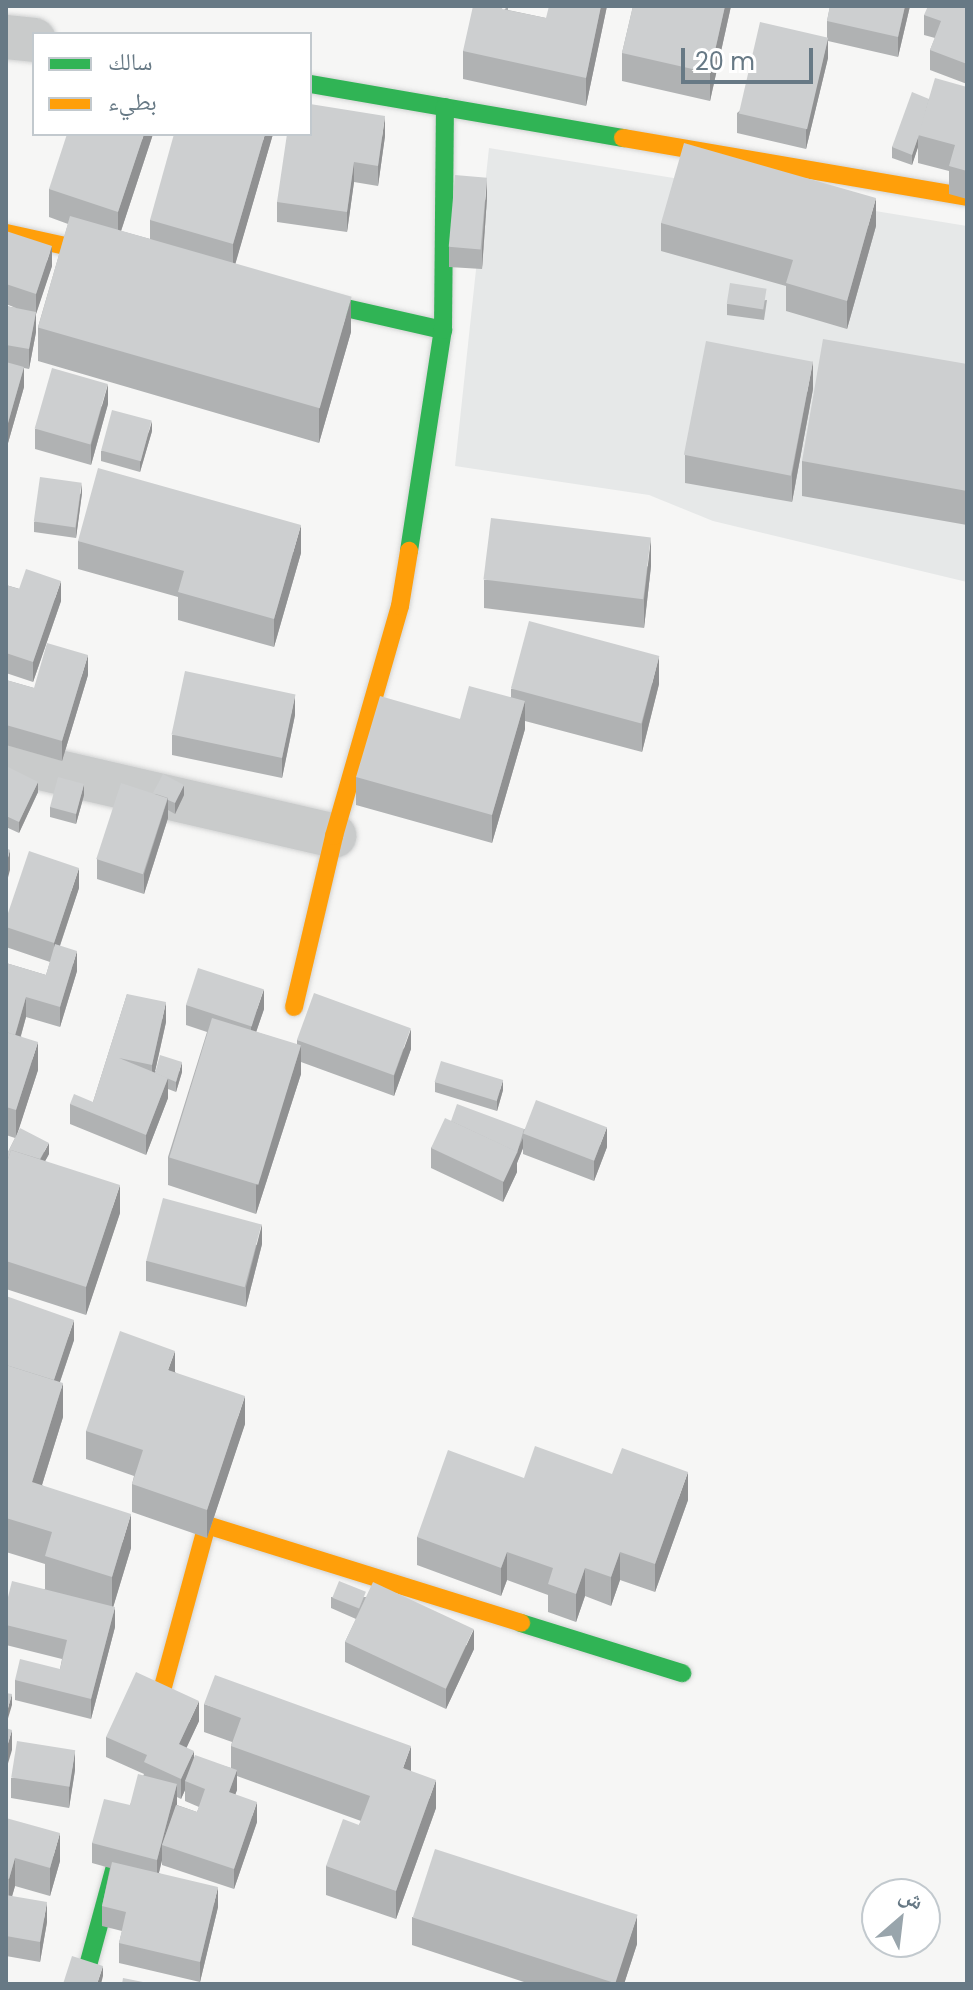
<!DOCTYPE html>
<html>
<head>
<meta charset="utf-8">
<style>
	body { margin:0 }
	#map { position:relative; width:973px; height:1990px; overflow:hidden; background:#f6f6f5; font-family:Poppins,"Noto Naskh Arabic",sans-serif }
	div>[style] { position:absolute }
	.built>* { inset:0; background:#e6e8e8 }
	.roads { filter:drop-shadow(0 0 2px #d2d3d3) drop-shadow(0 0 2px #d2d3d3) }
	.street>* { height:44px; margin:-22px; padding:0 22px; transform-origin:22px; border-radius:22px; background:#c9cbcb }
	.fast>* { height:18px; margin:-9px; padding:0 9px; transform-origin:9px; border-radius:9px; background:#30b455 }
	.slow>* { height:18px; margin:-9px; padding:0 9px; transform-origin:9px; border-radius:9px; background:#ff9f0a }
	.wall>* { inset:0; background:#b0b2b3 }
	.shaded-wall>* { inset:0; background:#909192 }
	.building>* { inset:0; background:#cdcfd0; transform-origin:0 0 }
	span { translate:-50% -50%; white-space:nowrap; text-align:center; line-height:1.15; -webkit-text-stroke:8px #fff; paint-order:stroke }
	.frame { position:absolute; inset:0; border:8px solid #677985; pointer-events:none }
	.legend { position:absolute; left:32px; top:32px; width:280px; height:104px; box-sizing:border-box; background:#fff; border:2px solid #c2c9ce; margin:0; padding:10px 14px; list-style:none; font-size:24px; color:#677985 }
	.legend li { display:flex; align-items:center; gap:16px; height:40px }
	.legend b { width:40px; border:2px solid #c2c9ce }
	.north { position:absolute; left:861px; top:1878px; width:80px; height:80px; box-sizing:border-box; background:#fff; border:2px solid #c2c9ce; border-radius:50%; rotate:28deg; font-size:22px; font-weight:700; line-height:32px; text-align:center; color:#677985 }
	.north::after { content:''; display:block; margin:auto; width:28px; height:36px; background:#99a5ac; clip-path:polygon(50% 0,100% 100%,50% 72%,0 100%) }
	.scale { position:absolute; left:681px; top:48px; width:132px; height:36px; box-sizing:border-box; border:4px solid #677985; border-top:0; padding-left:10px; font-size:24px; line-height:28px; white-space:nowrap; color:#677985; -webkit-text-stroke:6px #fff; paint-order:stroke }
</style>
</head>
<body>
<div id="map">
	<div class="built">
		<div style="clip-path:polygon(489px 148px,967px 226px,967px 582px,713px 521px,649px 495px,455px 466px)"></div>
	</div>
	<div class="roads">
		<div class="street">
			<div style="left:6px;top:37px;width:28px;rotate:6deg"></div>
			<div style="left:6px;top:760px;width:337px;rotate:13deg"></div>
		</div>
		<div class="fast">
			<div style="left:310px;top:84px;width:318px;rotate:9.8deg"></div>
			<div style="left:293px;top:296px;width:154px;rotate:12.8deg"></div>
			<div style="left:409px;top:551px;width:224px;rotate:-81.3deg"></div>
			<div style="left:443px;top:330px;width:223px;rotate:-89.5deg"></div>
			<div style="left:521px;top:1623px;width:169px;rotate:17.3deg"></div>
			<div style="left:83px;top:1984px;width:134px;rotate:-74.8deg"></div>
		</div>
		<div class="slow">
			<div style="left:623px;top:138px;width:349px;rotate:9.7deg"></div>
			<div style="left:6px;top:233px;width:117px;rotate:12.4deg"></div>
			<div style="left:294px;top:1007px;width:176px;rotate:-76.8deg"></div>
			<div style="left:334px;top:836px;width:239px;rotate:-74deg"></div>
			<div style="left:400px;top:606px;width:56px;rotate:-80.7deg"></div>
			<div style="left:148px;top:1742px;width:225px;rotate:-74.8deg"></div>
			<div style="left:207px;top:1525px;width:329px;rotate:17.3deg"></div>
		</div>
	</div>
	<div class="wall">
		<div style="clip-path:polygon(508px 6px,508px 10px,546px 18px,607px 6px,586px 106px,463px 79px,463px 51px)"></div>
		<div style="clip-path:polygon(633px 6px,731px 6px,710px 101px,622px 81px,622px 53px)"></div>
		<div style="clip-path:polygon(830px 6px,910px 6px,898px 57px,828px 41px,828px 58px,806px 149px,737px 133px,737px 113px,827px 38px,827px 21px)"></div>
		<div style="clip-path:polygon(967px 6px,967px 84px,930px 70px,930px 50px,935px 38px,924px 35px,924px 15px)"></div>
		<div style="clip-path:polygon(967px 87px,967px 199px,949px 194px,949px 171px,918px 163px,918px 147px,912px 165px,892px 158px,892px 147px,929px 99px)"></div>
		<div style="clip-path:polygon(153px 134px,121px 231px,150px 239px,150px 220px,273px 134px,235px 264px,351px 332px,319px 443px,38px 361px,38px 327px,68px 224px,49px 217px,49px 189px)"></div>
		<div style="clip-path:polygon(385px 136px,378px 186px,354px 182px,347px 232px,277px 222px,277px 202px)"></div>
		<div style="clip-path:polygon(487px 198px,482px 269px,449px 267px,449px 247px)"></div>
		<div style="clip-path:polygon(661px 223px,876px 226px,847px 329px,786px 311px,786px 286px,661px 251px)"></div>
		<div style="clip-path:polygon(6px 231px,52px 266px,36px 314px,36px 332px,29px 369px,24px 368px,24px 387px,6px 450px,6px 306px,16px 308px,6px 304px)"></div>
		<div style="clip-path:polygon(767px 300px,764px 320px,727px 315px,727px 304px)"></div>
		<div style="clip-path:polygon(967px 364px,967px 525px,802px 496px,802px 461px)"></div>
		<div style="clip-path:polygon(813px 389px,792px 502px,685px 483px,685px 455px)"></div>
		<div style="clip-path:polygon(108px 404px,91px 465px,35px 449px,35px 429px)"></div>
		<div style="clip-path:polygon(152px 431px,140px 472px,101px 461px,101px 451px)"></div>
		<div style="clip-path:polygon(82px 493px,76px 538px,34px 532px,34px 522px)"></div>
		<div style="clip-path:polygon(78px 541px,301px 553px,274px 647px,178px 620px,178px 597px,78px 569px)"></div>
		<div style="clip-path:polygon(651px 566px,644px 628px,484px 608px,484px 580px)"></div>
		<div style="clip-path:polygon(6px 585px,61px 601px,33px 682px,6px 673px)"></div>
		<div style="clip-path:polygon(88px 675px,62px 761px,6px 745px,6px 680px,34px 688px)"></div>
		<div style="clip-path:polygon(659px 684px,642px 752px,525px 721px,525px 729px,492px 843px,356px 805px,356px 777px,460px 719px,511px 697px,511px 689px)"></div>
		<div style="clip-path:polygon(295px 715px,282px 778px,172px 755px,172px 735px)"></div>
		<div style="clip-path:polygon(6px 770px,38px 792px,19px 833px,6px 827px)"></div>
		<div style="clip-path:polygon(153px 794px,184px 795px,175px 814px,168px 810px,168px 818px,144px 894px,97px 879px,97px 859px)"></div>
		<div style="clip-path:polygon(84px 795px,76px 824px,50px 817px,50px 807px)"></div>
		<div style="clip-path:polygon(79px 888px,60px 946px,77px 971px,60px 1027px,26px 1017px,21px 1036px,38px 1070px,16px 1137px,49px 1154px,45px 1161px,120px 1213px,86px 1315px,6px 1289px,6px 1156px,15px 1138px,6px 1135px,6px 963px,46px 975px,50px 962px,6px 947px,6px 919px)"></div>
		<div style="clip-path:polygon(127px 994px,166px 1022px,155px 1071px,182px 1072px,176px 1092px,168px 1089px,168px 1098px,146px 1155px,70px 1124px,70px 1104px,93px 1102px)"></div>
		<div style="clip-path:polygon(186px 1005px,264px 1009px,256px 1032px,297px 1045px,297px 1040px,411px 1049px,394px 1096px,301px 1062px,301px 1074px,256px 1214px,168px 1185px,168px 1157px,207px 1032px,186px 1025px)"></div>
		<div style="clip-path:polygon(435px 1082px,503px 1090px,497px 1111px,435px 1092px)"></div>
		<div style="clip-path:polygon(451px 1121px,524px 1129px,607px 1147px,594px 1181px,523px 1154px,523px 1148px,517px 1163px,517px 1172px,503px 1202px,431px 1168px,431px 1148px)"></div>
		<div style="clip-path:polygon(262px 1244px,246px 1307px,146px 1281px,146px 1261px)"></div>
		<div style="clip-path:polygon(6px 1296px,74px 1340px,60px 1382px,63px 1417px,42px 1485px,131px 1548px,113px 1607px,115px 1627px,91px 1719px,15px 1700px,15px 1680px,60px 1669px,62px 1659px,6px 1645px,6px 1605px,45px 1589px,45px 1564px,6px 1552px)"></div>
		<div style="clip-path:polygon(175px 1372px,245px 1424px,207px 1538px,132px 1512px,132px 1484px,134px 1476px,86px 1459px,86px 1431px)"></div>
		<div style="clip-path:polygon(524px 1478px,688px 1500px,655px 1592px,620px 1580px,611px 1606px,585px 1596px,576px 1622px,548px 1612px,548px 1595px,507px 1580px,501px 1596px,417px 1565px,417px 1537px)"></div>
		<div style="clip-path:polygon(331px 1597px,366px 1597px,474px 1649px,446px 1709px,345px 1662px,345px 1642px,356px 1619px,331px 1608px)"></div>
		<div style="clip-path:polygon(evenodd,204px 1704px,411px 1771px,436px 1808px,396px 1919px,326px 1895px,326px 1866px,359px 1825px,361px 1821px,237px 1776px,237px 1790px,235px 1794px,257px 1822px,234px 1889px,162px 1865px,162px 1860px,159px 1873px,218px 1907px,200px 1982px,119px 1963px,119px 1943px,122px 1931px,102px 1926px,102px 1906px,110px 1868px,92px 1863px,92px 1843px,130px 1805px,144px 1774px,106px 1757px,106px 1737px,199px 1721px,186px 1748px,194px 1757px,231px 1768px,231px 1746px,232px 1742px,204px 1732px,204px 1704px,185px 1790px,185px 1801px,199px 1807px,197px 1812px,177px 1805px,177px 1797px,181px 1799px,185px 1790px)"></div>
		<div style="clip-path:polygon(75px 1770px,69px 1808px,11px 1798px,11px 1778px)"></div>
		<div style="clip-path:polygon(6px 1818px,60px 1861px,50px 1896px,15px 1886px,12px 1896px,47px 1922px,40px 1962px,6px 1956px)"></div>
		<div style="clip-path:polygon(412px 1917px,637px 1944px,624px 1984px,530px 1984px,412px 1945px)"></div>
	</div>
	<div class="shaded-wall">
		<div style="clip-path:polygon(601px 6px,607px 6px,586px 106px,586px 78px)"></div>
		<div style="clip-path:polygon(725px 6px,731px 6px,710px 101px,710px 73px)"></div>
		<div style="clip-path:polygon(905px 6px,910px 6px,898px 57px,898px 37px)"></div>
		<div style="clip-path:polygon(828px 38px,828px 58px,806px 149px,806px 129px)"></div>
		<div style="clip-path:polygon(385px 116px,385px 136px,378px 186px,378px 166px)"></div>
		<div style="clip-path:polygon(144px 134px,153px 134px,118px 240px,118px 212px)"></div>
		<div style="clip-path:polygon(265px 134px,273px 134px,233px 272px,233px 244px)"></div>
		<div style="clip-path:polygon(918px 137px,918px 147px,912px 165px,912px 155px)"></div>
		<div style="clip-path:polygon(354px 162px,354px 182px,347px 232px,347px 212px)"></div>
		<div style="clip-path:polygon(487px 178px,487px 198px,482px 269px,482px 249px)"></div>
		<div style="clip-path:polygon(876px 198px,876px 226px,847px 329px,847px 301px)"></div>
		<div style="clip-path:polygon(52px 246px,52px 266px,36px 314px,36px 332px,29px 369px,29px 349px,36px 312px,36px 294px)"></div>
		<div style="clip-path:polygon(351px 298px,351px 332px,319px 443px,319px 409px)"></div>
		<div style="clip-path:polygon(813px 361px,813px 389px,792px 502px,792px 474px)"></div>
		<div style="clip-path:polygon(24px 367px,24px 387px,6px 450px,6px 430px)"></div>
		<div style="clip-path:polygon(108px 384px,108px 404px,91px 465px,91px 445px)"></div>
		<div style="clip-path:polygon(152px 421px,152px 431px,140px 472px,140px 462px)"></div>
		<div style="clip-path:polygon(82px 483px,82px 493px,76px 538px,76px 527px)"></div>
		<div style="clip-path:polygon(301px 525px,301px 553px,274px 647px,274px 619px)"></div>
		<div style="clip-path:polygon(651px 538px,651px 566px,644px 628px,644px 599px)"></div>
		<div style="clip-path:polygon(61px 581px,61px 601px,33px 682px,33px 662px)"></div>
		<div style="clip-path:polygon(88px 655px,88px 675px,62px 761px,62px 741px)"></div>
		<div style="clip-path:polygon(659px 656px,659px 684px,642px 752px,642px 724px)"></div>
		<div style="clip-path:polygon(295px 695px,295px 715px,282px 778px,282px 758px)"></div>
		<div style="clip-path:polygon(525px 701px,525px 729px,492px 843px,492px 815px)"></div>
		<div style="clip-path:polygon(38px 782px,38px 792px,19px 833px,19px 822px)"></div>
		<div style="clip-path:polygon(84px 784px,84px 795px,76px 824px,76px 814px)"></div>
		<div style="clip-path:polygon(184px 785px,184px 795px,175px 814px,175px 803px)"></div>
		<div style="clip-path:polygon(168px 798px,168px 818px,144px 894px,144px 874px)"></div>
		<div style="clip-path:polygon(10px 850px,10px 870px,6px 885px,6px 865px)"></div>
		<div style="clip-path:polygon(79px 868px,79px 888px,54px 963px,54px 943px)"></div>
		<div style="clip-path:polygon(77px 951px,77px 971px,60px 1027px,60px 1007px)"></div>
		<div style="clip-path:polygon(264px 989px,264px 1009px,251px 1047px,251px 1027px)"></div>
		<div style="clip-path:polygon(26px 997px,26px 1017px,15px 1056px,15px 1036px)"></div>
		<div style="clip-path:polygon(166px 1002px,166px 1022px,152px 1085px,152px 1065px)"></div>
		<div style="clip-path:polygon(411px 1029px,411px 1049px,394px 1096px,394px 1076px)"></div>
		<div style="clip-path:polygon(38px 1042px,38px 1070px,16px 1138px,16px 1110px)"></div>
		<div style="clip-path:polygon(301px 1046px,301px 1074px,256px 1214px,256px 1186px)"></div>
		<div style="clip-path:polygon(182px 1062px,182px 1072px,176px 1092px,176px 1082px)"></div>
		<div style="clip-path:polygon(168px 1078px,168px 1098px,146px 1155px,146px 1135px)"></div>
		<div style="clip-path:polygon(503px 1080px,503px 1090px,497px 1111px,497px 1100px)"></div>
		<div style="clip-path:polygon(607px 1127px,607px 1147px,594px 1181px,594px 1161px)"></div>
		<div style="clip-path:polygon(523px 1138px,523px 1148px,517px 1163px,517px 1172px,503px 1202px,503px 1182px)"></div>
		<div style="clip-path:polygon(49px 1143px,49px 1154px,33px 1183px,33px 1173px)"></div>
		<div style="clip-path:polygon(120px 1185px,120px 1213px,86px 1315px,86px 1287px)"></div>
		<div style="clip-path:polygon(262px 1224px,262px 1244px,246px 1307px,246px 1287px)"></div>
		<div style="clip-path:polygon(74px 1320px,74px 1340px,51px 1408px,51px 1388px)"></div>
		<div style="clip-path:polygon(175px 1351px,175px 1379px,168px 1370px)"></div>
		<div style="clip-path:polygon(63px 1383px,63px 1417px,32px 1517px,32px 1482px)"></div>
		<div style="clip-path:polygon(245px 1396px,245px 1424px,207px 1538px,207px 1510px)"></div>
		<div style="clip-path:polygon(688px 1472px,688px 1500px,655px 1592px,655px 1564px)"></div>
		<div style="clip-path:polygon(131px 1514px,131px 1548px,112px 1611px,112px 1577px)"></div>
		<div style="clip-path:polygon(507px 1552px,507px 1580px,501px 1596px,501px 1568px)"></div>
		<div style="clip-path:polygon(620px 1552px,620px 1580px,611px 1606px,611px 1577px)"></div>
		<div style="clip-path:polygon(585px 1568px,585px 1596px,576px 1622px,576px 1594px)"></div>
		<div style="clip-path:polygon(115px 1607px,115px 1627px,91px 1719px,91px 1699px)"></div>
		<div style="clip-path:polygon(474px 1629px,474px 1649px,446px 1709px,446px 1689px)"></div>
		<div style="clip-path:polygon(12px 1694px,12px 1705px,6px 1725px,6px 1715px)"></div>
		<div style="clip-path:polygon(199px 1701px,199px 1721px,179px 1764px,179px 1744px)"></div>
		<div style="clip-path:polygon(12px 1730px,12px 1750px,6px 1770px,6px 1750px)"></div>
		<div style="clip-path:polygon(411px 1746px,411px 1774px,403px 1768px)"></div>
		<div style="clip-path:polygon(75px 1750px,75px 1770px,69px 1808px,69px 1788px)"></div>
		<div style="clip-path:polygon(194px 1751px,194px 1771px,185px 1781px,185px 1790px,181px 1799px,181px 1779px)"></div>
		<div style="clip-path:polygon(237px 1770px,237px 1790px,229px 1812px,229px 1792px)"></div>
		<div style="clip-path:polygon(436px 1780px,436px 1808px,396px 1919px,396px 1891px)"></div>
		<div style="clip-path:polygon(177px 1784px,177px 1804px,162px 1845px,162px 1860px,157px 1880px,157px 1860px)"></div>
		<div style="clip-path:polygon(257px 1802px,257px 1822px,234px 1889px,234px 1869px)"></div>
		<div style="clip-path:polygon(60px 1833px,60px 1861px,50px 1896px,50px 1868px)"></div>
		<div style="clip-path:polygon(15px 1858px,15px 1886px,9px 1907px,9px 1879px)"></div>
		<div style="clip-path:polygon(218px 1887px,218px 1907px,200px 1982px,200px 1962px)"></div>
		<div style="clip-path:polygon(47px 1902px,47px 1922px,40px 1962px,40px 1942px)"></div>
		<div style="clip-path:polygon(637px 1916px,637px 1944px,624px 1984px,614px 1984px)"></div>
		<div style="clip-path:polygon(103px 1966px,103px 1976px,101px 1984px,97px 1984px)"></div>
	</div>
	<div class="building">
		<div style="clip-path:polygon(473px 6px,503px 6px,502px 9px,546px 18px,549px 6px,601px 6px,586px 78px,463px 51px)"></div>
		<div style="clip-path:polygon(633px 6px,725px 6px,710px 73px,622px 53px)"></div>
		<div style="clip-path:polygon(830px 6px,905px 6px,898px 37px,827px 21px)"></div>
		<div style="clip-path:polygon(928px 6px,967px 6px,967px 64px,930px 50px,941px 21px,924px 15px)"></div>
		<div style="left:760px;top:22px;width:70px;height:94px;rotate:13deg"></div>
		<div style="clip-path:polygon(935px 78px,967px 87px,967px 171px,949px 166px,955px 145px,918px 135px)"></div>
		<div style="clip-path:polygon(912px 92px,929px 99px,919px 135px,912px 155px,892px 147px)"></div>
		<div style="clip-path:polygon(310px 104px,385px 116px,378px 166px,354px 162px,347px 212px,277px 202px,287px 134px,310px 134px)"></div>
		<div style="clip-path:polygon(67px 134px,144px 134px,118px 212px,49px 189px)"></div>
		<div style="clip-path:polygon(174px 134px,265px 134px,233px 244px,150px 220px)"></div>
		<div style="clip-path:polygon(684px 143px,876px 198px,847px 301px,786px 283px,793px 260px,661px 223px)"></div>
		<div style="left:455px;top:175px;width:32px;height:72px;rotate:5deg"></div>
		<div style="left:70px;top:216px;width:293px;height:116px;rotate:16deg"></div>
		<div style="clip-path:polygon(6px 231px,52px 246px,36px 294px,6px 284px)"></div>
		<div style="left:730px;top:283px;width:37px;height:21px;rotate:9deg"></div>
		<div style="clip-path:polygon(6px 306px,36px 312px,29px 349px,6px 345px)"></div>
		<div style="clip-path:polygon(823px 339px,967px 364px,967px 491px,802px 461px)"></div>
		<div style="left:706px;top:341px;width:109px;height:116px;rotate:11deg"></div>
		<div style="clip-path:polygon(6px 362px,24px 367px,6px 430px)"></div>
		<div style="left:52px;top:368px;width:58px;height:63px;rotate:16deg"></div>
		<div style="left:112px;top:410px;width:41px;height:42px;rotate:15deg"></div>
		<div style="clip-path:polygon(98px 468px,301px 525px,274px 619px,178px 592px,184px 571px,78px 541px)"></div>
		<div style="left:40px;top:477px;width:42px;height:45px;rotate:8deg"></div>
		<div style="left:491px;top:518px;width:161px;height:62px;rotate:7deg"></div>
		<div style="clip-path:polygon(26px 569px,61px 581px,33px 662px,6px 653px,6px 585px,19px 589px)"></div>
		<div style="left:529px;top:621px;width:135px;height:70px;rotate:15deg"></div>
		<div style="clip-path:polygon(47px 643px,88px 655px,62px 741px,6px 725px,6px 680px,34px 688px)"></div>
		<div style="left:185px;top:671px;width:113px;height:65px;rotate:12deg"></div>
		<div style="clip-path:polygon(469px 686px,525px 701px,492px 815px,356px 777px,380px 696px,460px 719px)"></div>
		<div style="clip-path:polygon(8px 767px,38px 782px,19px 822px,6px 816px,6px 770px)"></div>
		<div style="clip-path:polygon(163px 774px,184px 785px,175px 803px,168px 800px,168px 798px,153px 793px)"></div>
		<div style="left:58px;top:777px;width:27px;height:31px;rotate:15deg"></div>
		<div style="left:121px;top:783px;width:49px;height:80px;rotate:18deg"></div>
		<div style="clip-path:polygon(6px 848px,10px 850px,6px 865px)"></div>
		<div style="clip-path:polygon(29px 851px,79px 868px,54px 943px,6px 927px,6px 919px)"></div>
		<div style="clip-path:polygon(55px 944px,77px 951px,60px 1007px,26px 997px,15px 1035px,6px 1032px,6px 963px,46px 975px)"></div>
		<div style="left:198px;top:968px;width:69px;height:39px;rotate:18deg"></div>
		<div style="left:314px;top:993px;width:103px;height:50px;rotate:20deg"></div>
		<div style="clip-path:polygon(127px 994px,166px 1002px,152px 1065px,119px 1058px,168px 1078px,146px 1135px,70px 1104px,74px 1094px,93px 1102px)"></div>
		<div style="left:212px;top:1018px;width:93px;height:146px;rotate:17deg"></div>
		<div style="clip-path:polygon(6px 1032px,38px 1042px,16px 1110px,6px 1107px)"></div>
		<div style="clip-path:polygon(160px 1055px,182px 1062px,176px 1082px,155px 1073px)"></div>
		<div style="left:441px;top:1061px;width:65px;height:22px;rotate:17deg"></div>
		<div style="left:536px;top:1100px;width:76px;height:36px;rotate:21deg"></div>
		<div style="clip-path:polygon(457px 1104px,524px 1129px,517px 1153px,517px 1152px,451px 1121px)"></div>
		<div style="left:445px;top:1118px;width:80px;height:33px;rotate:25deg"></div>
		<div style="clip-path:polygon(20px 1128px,49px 1143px,40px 1159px,11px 1150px,8px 1159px,6px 1158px,6px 1156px)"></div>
		<div style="clip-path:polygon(11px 1150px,120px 1185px,86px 1287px,6px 1261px,6px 1165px)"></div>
		<div style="left:163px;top:1198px;width:102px;height:65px;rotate:15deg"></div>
		<div style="clip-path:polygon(6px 1296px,74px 1320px,54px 1380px,6px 1365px)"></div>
		<div style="clip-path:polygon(120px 1331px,175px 1351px,168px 1370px,245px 1396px,207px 1510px,132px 1484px,143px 1450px,86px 1431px)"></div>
		<div style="clip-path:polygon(6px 1365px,63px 1383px,32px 1482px,131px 1514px,112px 1577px,45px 1556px,52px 1532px,6px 1518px)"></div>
		<div style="clip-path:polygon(535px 1446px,612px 1474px,622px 1448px,688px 1472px,655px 1564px,620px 1552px,611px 1577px,585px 1568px,576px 1594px,548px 1584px,553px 1568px,507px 1552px,501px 1568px,417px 1537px,448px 1450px,524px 1478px)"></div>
		<div style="clip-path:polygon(12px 1581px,115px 1607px,91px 1699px,15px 1680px,20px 1659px,60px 1669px,67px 1640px,6px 1625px,6px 1605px)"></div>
		<div style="left:339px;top:1581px;width:29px;height:18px;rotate:22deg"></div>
		<div style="left:373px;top:1582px;width:111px;height:66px;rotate:25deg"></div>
		<div style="clip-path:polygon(136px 1672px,199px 1701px,179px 1744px,194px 1751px,181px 1779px,144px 1762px,147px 1755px,106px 1737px)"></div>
		<div style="clip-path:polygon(215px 1675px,411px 1746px,403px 1768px,436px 1780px,396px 1891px,326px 1866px,343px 1819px,359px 1825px,370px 1796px,231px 1746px,241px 1718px,204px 1704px)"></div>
		<div style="clip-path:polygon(6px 1693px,12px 1694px,6px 1715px)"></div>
		<div style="clip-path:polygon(6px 1728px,12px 1730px,6px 1750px)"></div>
		<div style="left:17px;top:1741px;width:59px;height:37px;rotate:9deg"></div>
		<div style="clip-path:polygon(195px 1755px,237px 1770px,229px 1792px,257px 1802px,234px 1869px,162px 1845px,176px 1805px,197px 1812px,205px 1789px,185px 1781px)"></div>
		<div style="clip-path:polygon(138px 1774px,177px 1784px,157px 1860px,92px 1843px,104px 1799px,130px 1805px)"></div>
		<div style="clip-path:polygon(6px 1818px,60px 1833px,50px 1868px,15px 1858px,9px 1879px,6px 1878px)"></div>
		<div style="left:435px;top:1849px;width:213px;height:72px;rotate:18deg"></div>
		<div style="clip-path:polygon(112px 1862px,218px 1887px,200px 1962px,119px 1943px,126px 1912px,102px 1906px)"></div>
		<div style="clip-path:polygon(6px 1895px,47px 1902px,40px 1942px,6px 1936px)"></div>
		<div style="clip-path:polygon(72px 1956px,103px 1966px,97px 1984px,63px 1984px)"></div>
		<div style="clip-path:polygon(123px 1978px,153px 1984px,122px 1984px)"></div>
	</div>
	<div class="frame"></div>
	<ul class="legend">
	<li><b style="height:10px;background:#30b455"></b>سالك</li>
	<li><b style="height:10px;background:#ff9f0a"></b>بطيء</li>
	</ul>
	<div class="north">ش</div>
	<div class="scale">20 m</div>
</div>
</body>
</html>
